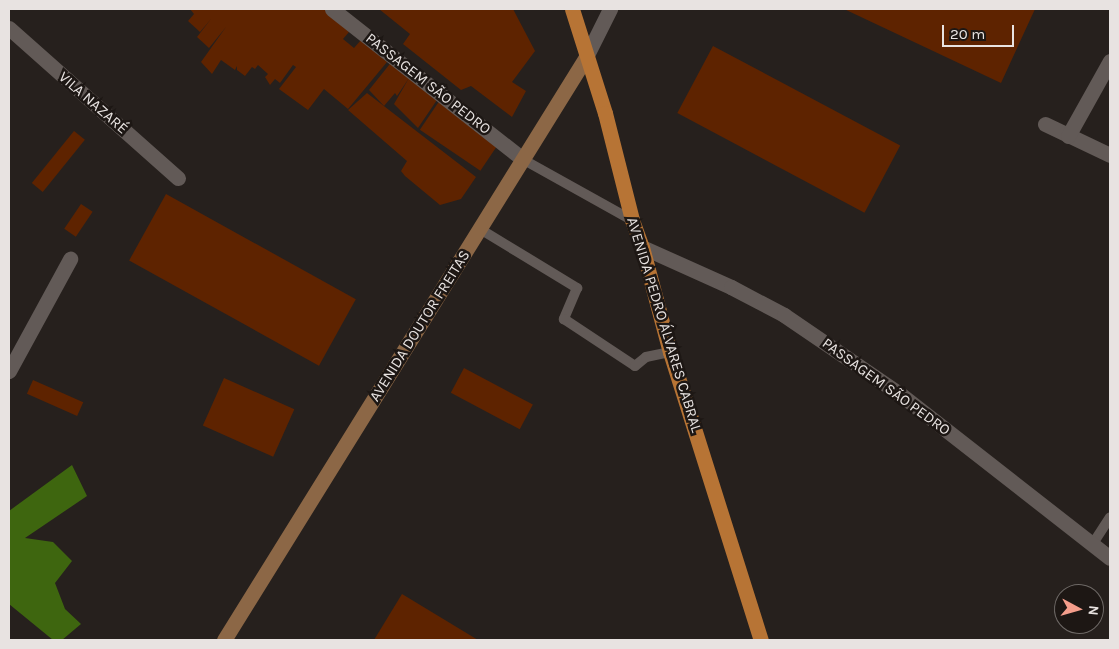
<!DOCTYPE html>
<html>
<head>
<meta charset="utf-8">
<style>
	body { margin:0 }
	#map { position:relative; width:1119px; height:649px; overflow:hidden; background:#26201d; font-family:Karla,sans-serif }
	div>[style] { position:absolute }
	.forest>* { inset:0; background:#3e660f }
	.building>* { inset:0; background:#5e2300; transform-origin:0 0 }
	.lane>* { height:10px; margin:-5px; padding:0 5px; transform-origin:5px; border-radius:5px; background:#625a57 }
	.street>* { height:15px; margin:-7.5px; padding:0 7.5px; transform-origin:7.5px; border-radius:7.5px; background:#625a57 }
	.secondary>* { height:15px; margin:-7.5px; padding:0 7.5px; transform-origin:7.5px; border-radius:7.5px; background:#8c6746 }
	.primary>* { height:15px; margin:-7.5px; padding:0 7.5px; transform-origin:7.5px; border-radius:7.5px; background:#b77435 }
	span { translate:-50% -50%; white-space:nowrap; text-align:center; line-height:1.15; -webkit-text-stroke:5px #1d1714; paint-order:stroke }
	.street-label { font-size:15px; color:#e8e3e1 }
	.frame { position:absolute; inset:0; border:10px solid #e8e3e1; pointer-events:none }
	.north { position:absolute; left:1054px; top:584px; width:50px; height:50px; box-sizing:border-box; background:#1d1714; border:1px solid #6e6966; border-radius:50%; rotate:96deg; font-size:14px; font-weight:700; line-height:20px; text-align:center; color:#e8e3e1 }
	.north::after { content:''; display:block; margin:auto; width:18px; height:22px; background:#f49d8b; clip-path:polygon(50% 0,100% 100%,50% 72%,0 100%) }
	.scale { position:absolute; left:942px; top:25px; width:72px; height:22px; box-sizing:border-box; border:2px solid #e8e3e1; border-top:0; padding-left:6px; font-size:15px; line-height:18px; white-space:nowrap; color:#e8e3e1; -webkit-text-stroke:4px #1d1714; paint-order:stroke }
</style>
</head>
<body>
<div id="map">
	<div class="forest">
		<div style="clip-path:polygon(72px 465px,87px 496px,25px 538px,53px 542px,72px 561px,55px 583px,65px 609px,81px 624px,62px 640px,53px 640px,9px 604px,9px 511px)"></div>
	</div>
	<div class="building">
		<div style="clip-path:polygon(190px 9px,325px 9px,349px 32px,343px 39px,354px 48px,361px 40px,387px 62px,348px 109px,324px 89px,308px 110px,279px 89px,296px 67px,293px 65px,280px 83px,275px 79px,270px 85px,265px 77px,268px 74px,258px 65px,255px 69px,252px 67px,245px 76px,237px 70px,237px 66px,235px 70px,221px 60px,212px 74px,201px 62px,226px 27px,209px 48px,197px 37px,211px 19px,200px 32px,188px 21px,194px 14px)"></div>
		<div style="clip-path:polygon(379px 9px,513px 9px,535px 51px,512px 82px,526px 91px,512px 117px,471px 86px,461px 90px,403px 44px,410px 34px)"></div>
		<div style="clip-path:polygon(844px 9px,1035px 9px,1001px 83px)"></div>
		<div style="left:713px;top:46px;width:212px;height:76px;rotate:28deg"></div>
		<div style="clip-path:polygon(393px 60px,441px 94px,418px 128px,394px 104px,409px 78px,397px 96px,395px 93px,384px 106px,369px 90px)"></div>
		<div style="clip-path:polygon(367px 93px,476px 177px,461px 199px,440px 205px,405px 176px,401px 171px,407px 161px,348px 110px)"></div>
		<div style="left:440px;top:100px;width:73px;height:36px;rotate:34deg"></div>
		<div style="left:74px;top:131px;width:14px;height:67px;rotate:39deg"></div>
		<div style="left:166px;top:194px;width:217px;height:76px;rotate:29deg"></div>
		<div style="left:81px;top:204px;width:14px;height:30px;rotate:34deg"></div>
		<div style="left:464px;top:368px;width:78px;height:28px;rotate:28deg"></div>
		<div style="left:224px;top:378px;width:77px;height:52px;rotate:24deg"></div>
		<div style="left:33px;top:380px;width:55px;height:15px;rotate:24deg"></div>
		<div style="clip-path:polygon(402px 594px,478px 640px,374px 640px)"></div>
	</div>
	<div class="lane">
		<div style="left:524px;top:160px;width:124px;rotate:29.1deg"></div>
		<div style="left:480px;top:229px;width:114px;rotate:31.3deg"></div>
		<div style="left:577px;top:288px;width:34px;rotate:113deg"></div>
		<div style="left:564px;top:319px;width:85px;rotate:33.5deg"></div>
		<div style="left:635px;top:366px;width:14px;rotate:-39deg"></div>
		<div style="left:646px;top:357px;width:25px;rotate:-12deg"></div>
		<div style="left:1092px;top:545px;width:33px;rotate:-57deg"></div>
	</div>
	<div class="street">
		<div style="left:332px;top:9px;width:244px;rotate:38.2deg"></div>
		<div style="left:9px;top:28px;width:226px;rotate:41.6deg"></div>
		<div style="left:586px;top:57px;width:54px;rotate:-63.4deg"></div>
		<div style="left:1045px;top:124px;width:72px;rotate:25.5deg"></div>
		<div style="left:1068px;top:136px;width:86px;rotate:-60.8deg"></div>
		<div style="left:642px;top:247px;width:98px;rotate:24.2deg"></div>
		<div style="left:731px;top:287px;width:60px;rotate:27.8deg"></div>
		<div style="left:784px;top:315px;width:140px;rotate:34.3deg"></div>
		<div style="left:900px;top:394px;width:266px;rotate:38deg"></div>
		<div style="left:9px;top:371px;width:128px;rotate:-61.4deg"></div>
	</div>
	<div class="secondary">
		<div style="left:224px;top:640px;width:686px;rotate:-58.16deg"></div>
	</div>
	<div class="primary">
		<div style="left:572px;top:9px;width:109px;rotate:72.4deg"></div>
		<div style="left:605px;top:113px;width:110px;rotate:75.8deg"></div>
		<div style="left:632px;top:220px;width:29px;rotate:70deg"></div>
		<div style="left:642px;top:247px;width:109px;rotate:75.1deg"></div>
		<div style="left:670px;top:352px;width:302px;rotate:72.5deg"></div>
	</div>
	<div class="street-label">
		<span style="left:428px;top:84px;rotate:38deg">PASSAGEM SÃO PEDRO</span>
		<span style="left:93px;top:103px;rotate:41deg">VILA NAZARÉ</span>
		<span style="left:664px;top:325px;rotate:73deg">AVENIDA PEDRO ÁLVARES CABRAL</span>
		<span style="left:420px;top:326px;rotate:-58deg">AVENIDA DOUTOR FREITAS</span>
		<span style="left:886px;top:387px;rotate:36deg">PASSAGEM SÃO PEDRO</span>
	</div>
	<div class="frame"></div>
	<div class="north">N</div>
	<div class="scale">20 m</div>
</div>
</body>
</html>
